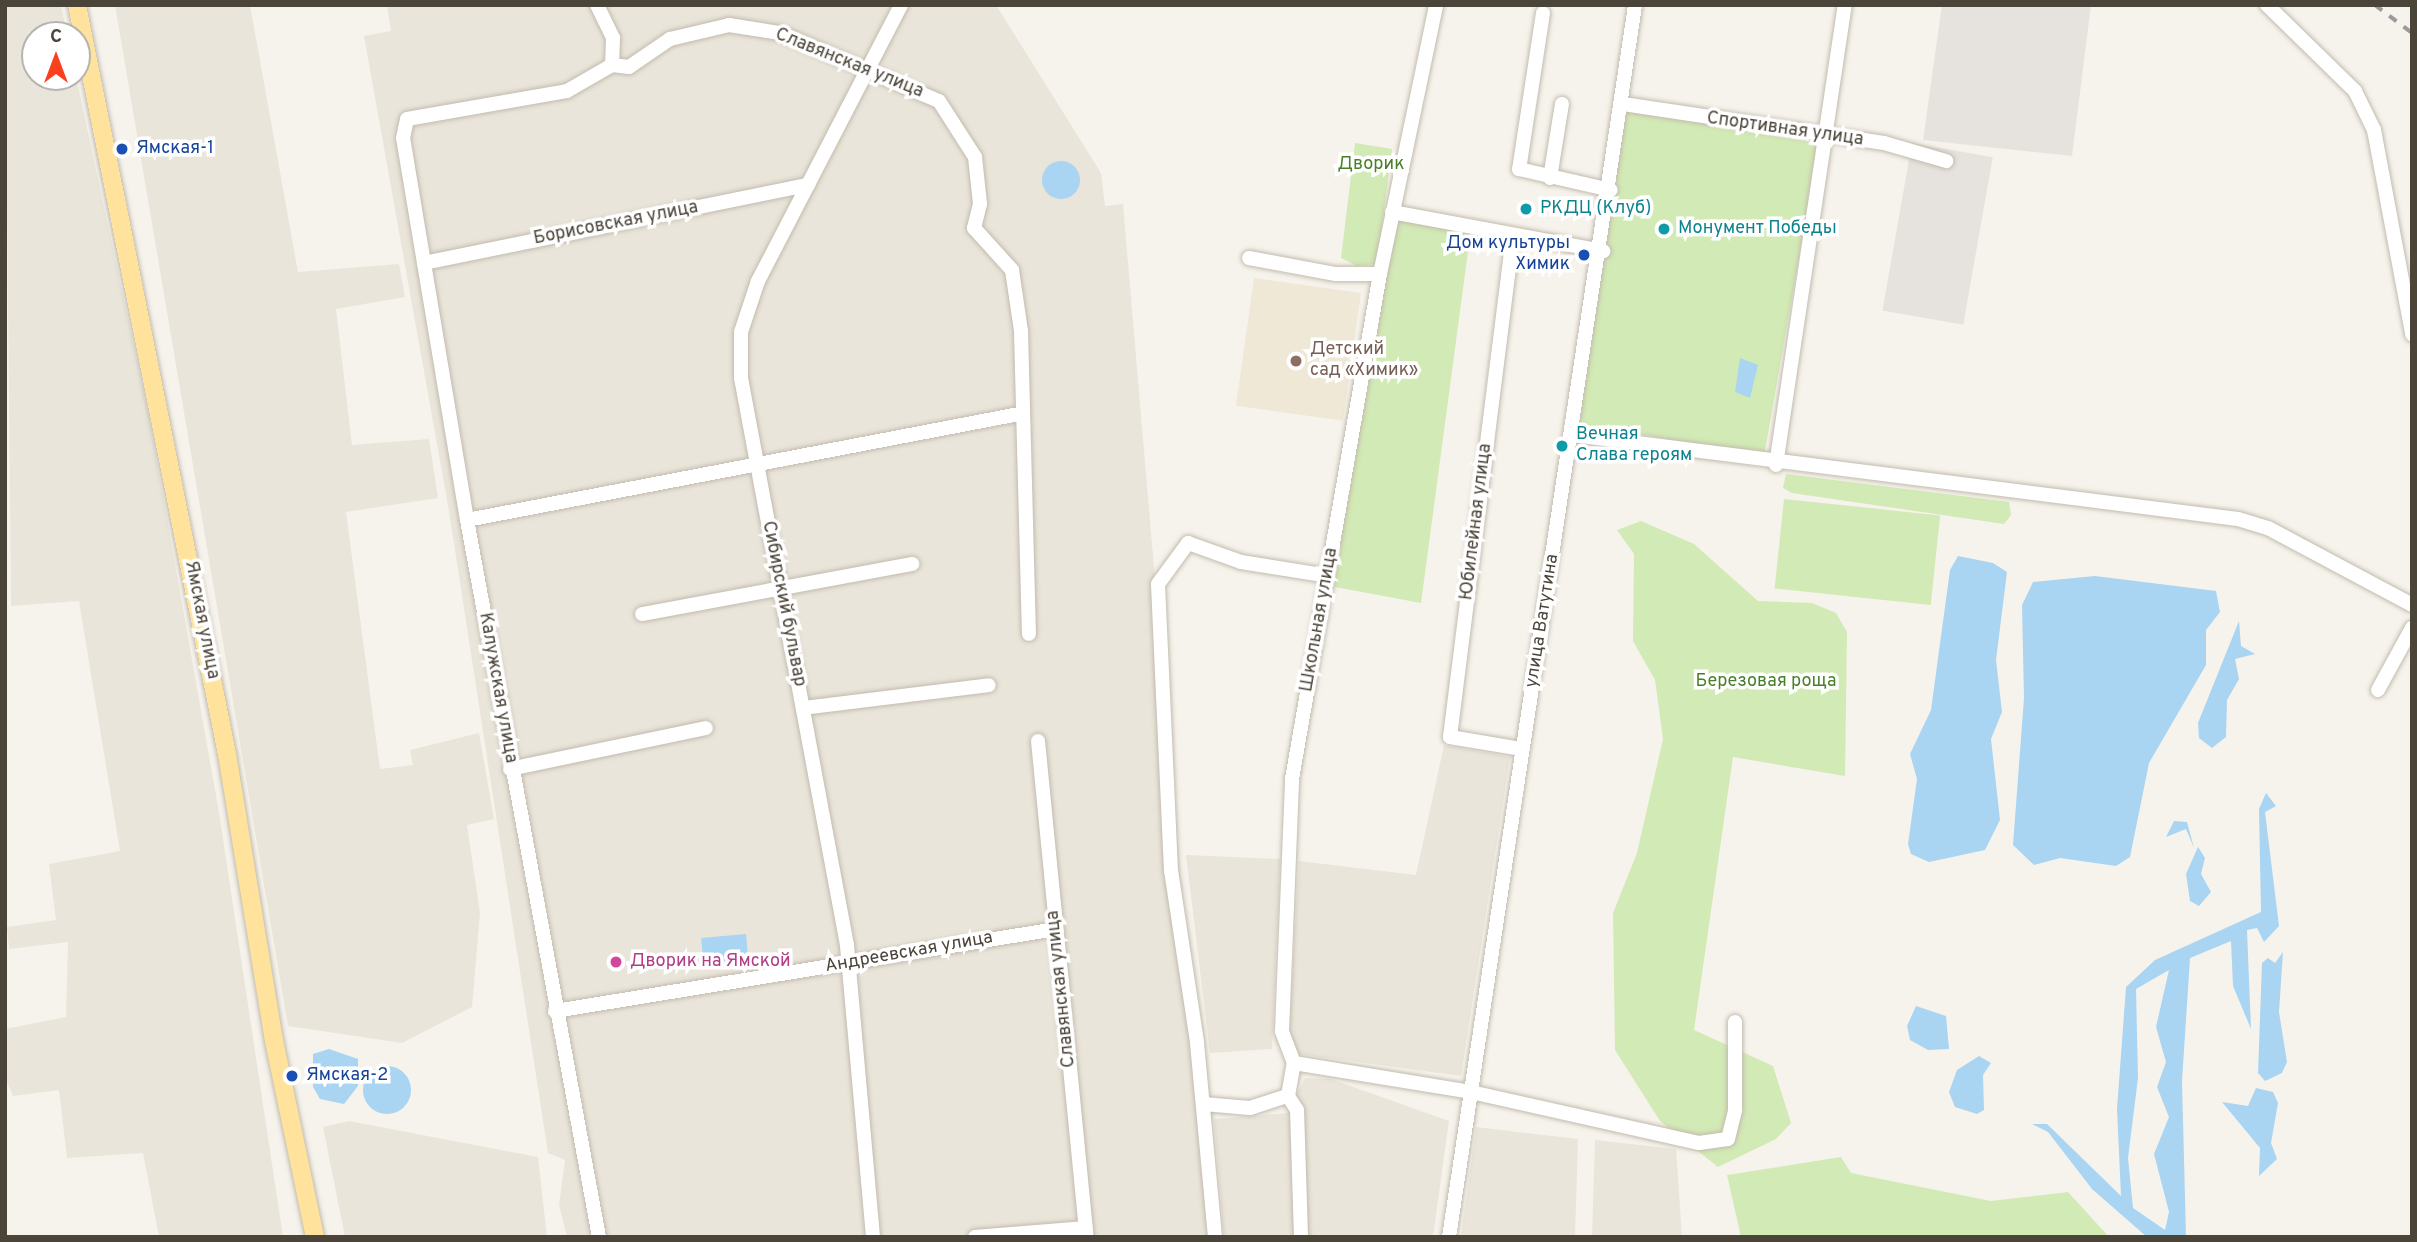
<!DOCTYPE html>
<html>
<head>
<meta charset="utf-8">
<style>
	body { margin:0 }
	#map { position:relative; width:2417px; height:1242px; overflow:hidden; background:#f6f3ec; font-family:Overpass,sans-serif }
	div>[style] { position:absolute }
	.residential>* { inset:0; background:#eae5da }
	.industrial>* { inset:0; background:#e6e2dd; transform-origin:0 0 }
	.education>* { inset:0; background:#efe8d6; transform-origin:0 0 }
	.green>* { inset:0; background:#d2eab5; transform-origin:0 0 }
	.water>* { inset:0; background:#a9d4f2; transform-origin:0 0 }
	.round { border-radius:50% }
	.roads { filter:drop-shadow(0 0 2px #c2bbae) drop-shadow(0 0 2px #c2bbae) }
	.minor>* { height:14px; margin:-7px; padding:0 7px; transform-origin:7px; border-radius:7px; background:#fff }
	.major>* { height:18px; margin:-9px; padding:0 9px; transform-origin:9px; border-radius:9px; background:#ffe39c }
	.rail>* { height:3.5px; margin-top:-1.75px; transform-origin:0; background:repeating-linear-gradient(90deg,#9a9a9a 0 9px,transparent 0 18px) }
	.dots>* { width:19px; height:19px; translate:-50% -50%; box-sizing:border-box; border:4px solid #fff; border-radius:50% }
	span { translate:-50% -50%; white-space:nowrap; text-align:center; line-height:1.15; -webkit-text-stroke:7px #fff; paint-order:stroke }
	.street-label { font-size:18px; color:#4b4439 }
	.transit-label { font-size:18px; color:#164399 }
	.left { translate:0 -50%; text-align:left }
	.right { translate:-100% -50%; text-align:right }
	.park-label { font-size:18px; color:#4a7f2a }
	.culture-label { font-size:18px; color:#0d838f }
	.education-label { font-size:18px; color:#785e54 }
	.hotel-label { font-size:18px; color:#b23c85 }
	.frame { position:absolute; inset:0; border:7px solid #4b4439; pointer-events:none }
	.north { position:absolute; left:21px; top:21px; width:70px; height:70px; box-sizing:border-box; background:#fff; border:2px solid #b7b4b0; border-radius:50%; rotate:0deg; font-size:19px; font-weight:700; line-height:28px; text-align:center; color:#4b4439 }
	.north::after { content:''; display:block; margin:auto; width:24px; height:32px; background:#fc3f1d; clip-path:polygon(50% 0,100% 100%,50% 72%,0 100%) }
</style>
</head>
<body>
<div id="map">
	<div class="residential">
		<div style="clip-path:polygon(5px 5px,61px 5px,67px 35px,35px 35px,35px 77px,76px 77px,148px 412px,219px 812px,283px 1237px,159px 1237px,143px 1153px,67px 1158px,59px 1090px,13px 1096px,5px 1077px,5px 1029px,66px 1017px,68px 942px,9px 949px,7px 927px,56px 920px,49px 864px,120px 851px,79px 601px,11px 606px)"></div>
		<div style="clip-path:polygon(115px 5px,250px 5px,298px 272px,399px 264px,405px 297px,336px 309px,352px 445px,429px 439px,438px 498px,346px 512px,380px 769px,413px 765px,410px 750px,479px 733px,494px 819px,467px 825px,480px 913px,472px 1007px,402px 1043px,288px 1026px)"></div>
		<div style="clip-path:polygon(387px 5px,996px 5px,1101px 173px,1105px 206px,1123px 204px,1211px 1237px,567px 1237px,559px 1205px,565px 1160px,548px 1153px,449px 511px,364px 36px,391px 31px)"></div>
		<div style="clip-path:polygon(1444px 745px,1510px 757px,1461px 1076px,1299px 1054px,1289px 1037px,1299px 861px,1416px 875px)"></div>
		<div style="clip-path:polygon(1186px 855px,1280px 859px,1272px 1049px,1210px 1053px)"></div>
		<div style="clip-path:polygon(1305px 1078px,1331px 1079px,1449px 1121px,1433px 1237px,1224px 1237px,1214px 1119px,1288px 1113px)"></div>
		<div style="clip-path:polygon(349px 1121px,538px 1157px,547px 1237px,345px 1237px,323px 1127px)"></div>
		<div style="clip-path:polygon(1476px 1127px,1578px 1139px,1575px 1237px,1461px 1237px)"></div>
		<div style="clip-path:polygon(1595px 1140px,1676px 1149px,1682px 1237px,1592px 1237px)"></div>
	</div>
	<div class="industrial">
		<div style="clip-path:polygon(1942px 5px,2091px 5px,2072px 156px,1923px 140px)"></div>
		<div style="left:1912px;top:143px;width:82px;height:170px;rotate:10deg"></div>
	</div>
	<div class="education">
		<div style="left:1254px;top:278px;width:108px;height:129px;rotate:8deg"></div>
	</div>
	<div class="green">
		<div style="left:1627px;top:110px;width:195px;height:317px;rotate:10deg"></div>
		<div style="clip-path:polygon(1355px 143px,1392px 149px,1377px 264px,1357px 266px,1341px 258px)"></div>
		<div style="clip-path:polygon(1393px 213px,1471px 229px,1421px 603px,1330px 586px)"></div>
		<div style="clip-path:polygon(1786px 474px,2009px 502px,2011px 515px,2004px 524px,1792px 493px,1783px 488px)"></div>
		<div style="left:1784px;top:499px;width:157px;height:90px;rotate:6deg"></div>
		<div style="clip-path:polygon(1641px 521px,1694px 544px,1758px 601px,1812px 603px,1836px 613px,1847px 632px,1845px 776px,1733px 757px,1694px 1030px,1773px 1066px,1791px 1123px,1776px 1139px,1718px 1167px,1660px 1121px,1615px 1050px,1613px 913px,1637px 853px,1663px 739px,1655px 680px,1633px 641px,1634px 554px,1617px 530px)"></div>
		<div style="clip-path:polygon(1841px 1157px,1851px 1173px,1991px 1201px,2068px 1192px,2109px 1237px,1741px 1237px,1727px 1175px)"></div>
	</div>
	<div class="water">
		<div class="round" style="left:1042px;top:161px;width:38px;height:38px"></div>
		<div style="clip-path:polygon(1740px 358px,1758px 365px,1750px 398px,1735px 392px)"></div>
		<div style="clip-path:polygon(1958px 556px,1993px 563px,2007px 572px,1996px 660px,2002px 712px,1991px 739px,2000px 820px,1985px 850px,1929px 862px,1911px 854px,1908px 844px,1917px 779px,1910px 754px,1931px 710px,1950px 570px)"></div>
		<div style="clip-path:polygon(2095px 576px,2216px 591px,2220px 612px,2206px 630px,2206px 665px,2149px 763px,2130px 857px,2116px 866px,2060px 858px,2034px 865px,2013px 845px,2024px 698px,2022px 605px,2033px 582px)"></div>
		<div style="clip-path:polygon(2239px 621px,2241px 646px,2255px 654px,2235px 659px,2239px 679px,2227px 700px,2226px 737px,2212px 748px,2199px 738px,2198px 723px)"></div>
		<div style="clip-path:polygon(evenodd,2266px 793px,2276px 806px,2265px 812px,2279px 926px,2264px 942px,2257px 928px,2247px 930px,2251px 1029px,2233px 986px,2231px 941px,2190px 958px,2182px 1081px,2186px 1237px,2147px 1237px,2092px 1189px,2048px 1132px,2032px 1124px,2047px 1124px,2121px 1196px,2117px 1109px,2126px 987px,2155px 960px,2261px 912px,2259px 809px,2266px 793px,2169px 970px,2156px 1027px,2166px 1062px,2157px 1087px,2169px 1117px,2154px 1154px,2169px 1212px,2165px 1230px,2133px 1208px,2128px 1158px,2138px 1078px,2136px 989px,2169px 970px)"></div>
		<div style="clip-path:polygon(2174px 821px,2187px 822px,2194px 848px,2186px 829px,2166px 837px)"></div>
		<div style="clip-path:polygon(2198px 847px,2205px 858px,2201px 874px,2211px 892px,2199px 906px,2190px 901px,2186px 874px)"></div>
		<div style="left:746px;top:934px;width:25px;height:45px;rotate:85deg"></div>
		<div style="clip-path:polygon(2283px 952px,2279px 1012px,2287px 1062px,2282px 1073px,2265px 1081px,2258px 1073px,2262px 963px,2268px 958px,2275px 963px)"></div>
		<div style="clip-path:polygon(1916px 1006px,1946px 1016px,1949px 1049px,1928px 1050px,1910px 1040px,1907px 1026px)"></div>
		<div style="clip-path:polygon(329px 1049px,358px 1059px,358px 1086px,344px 1104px,320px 1099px,313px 1087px,313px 1054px)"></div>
		<div style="clip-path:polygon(1979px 1056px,1991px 1063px,1983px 1075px,1984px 1110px,1977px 1114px,1955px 1107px,1949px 1092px,1957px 1070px)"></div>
		<div class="round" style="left:363px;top:1066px;width:48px;height:48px"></div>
		<div style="clip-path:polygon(2256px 1088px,2273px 1092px,2278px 1103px,2271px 1143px,2277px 1159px,2259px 1176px,2260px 1148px,2222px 1102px,2248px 1106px)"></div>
	</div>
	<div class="roads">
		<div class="minor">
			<div style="left:597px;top:5px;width:37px;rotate:64deg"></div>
			<div style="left:613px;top:38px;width:27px;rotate:92deg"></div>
			<div style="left:2267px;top:5px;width:123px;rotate:44.3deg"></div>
			<div style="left:2355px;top:91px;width:43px;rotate:64deg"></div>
			<div style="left:2374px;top:130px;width:208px;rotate:79.4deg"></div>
			<div style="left:1543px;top:13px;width:158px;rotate:98.7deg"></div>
			<div style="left:1519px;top:169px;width:94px;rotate:12.9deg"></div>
			<div style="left:1623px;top:104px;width:264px;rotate:8.5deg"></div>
			<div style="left:1884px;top:143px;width:65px;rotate:16.2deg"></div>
			<div style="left:1550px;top:178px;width:75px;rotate:-80.8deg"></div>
			<div style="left:1392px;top:212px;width:215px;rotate:10.5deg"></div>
			<div style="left:1513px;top:236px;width:505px;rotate:97.17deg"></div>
			<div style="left:1450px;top:737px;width:73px;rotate:9.5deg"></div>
			<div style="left:1249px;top:258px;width:87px;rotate:10.5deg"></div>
			<div style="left:1335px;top:274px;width:45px"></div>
			<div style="left:424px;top:263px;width:392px;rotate:-11.5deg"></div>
			<div style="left:1574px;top:435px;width:669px;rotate:7.21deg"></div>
			<div style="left:2238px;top:519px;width:31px;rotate:17deg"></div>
			<div style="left:2268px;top:528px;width:163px;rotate:28.1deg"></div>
			<div style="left:1776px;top:465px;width:465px;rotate:-81.5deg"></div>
			<div style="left:467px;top:520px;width:562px;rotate:-10.87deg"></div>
			<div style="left:642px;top:614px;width:275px;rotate:-10.5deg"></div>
			<div style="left:2378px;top:690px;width:71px;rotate:-61.3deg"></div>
			<div style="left:803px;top:708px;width:187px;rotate:-7deg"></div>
			<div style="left:1038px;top:741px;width:498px;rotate:84.4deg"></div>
			<div style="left:510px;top:769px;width:200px;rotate:-11.8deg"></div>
			<div style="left:555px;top:1011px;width:508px;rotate:-9.3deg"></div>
			<div style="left:1294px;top:1063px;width:179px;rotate:9.3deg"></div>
			<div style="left:1471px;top:1092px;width:234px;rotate:12.6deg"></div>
			<div style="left:1699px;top:1143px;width:29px;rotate:-8deg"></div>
			<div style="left:1728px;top:1139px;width:30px;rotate:-76deg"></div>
			<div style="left:1735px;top:1110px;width:88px;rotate:-90deg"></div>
			<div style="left:1203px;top:1104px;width:47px;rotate:4.9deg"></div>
			<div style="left:1250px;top:1108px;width:40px;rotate:-18deg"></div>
			<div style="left:599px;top:1237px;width:729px;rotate:-100.43deg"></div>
			<div style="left:467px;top:520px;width:387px;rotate:-99.5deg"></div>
			<div style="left:403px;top:138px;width:19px;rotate:-78deg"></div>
			<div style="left:407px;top:119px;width:162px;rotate:-9.9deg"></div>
			<div style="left:567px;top:91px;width:52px;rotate:-30deg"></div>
			<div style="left:612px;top:65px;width:17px;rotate:7deg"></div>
			<div style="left:629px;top:67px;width:50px;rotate:-34.3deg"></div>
			<div style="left:670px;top:39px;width:61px;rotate:-13.3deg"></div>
			<div style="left:729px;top:25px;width:52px;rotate:8.9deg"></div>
			<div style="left:780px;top:33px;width:173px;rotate:23.2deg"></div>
			<div style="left:939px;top:101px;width:67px;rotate:57.3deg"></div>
			<div style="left:975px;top:157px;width:47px;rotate:83.9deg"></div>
			<div style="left:980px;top:204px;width:25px;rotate:104deg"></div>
			<div style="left:974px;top:228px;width:57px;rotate:47.9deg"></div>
			<div style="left:1012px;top:270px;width:62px;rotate:81.6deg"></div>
			<div style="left:1021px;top:331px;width:303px;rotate:88.5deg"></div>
			<div style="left:873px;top:1237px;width:293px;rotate:-95.1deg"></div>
			<div style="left:847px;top:945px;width:577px;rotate:-100.59deg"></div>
			<div style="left:741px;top:378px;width:46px;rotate:-90deg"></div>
			<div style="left:741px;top:332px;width:54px;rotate:-71.6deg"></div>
			<div style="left:758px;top:281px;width:311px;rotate:-62.6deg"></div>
			<div style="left:975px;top:1237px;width:111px;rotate:-4.6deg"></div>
			<div style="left:1215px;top:1237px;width:196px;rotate:-95.3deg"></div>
			<div style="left:1197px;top:1042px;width:173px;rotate:-98.6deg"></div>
			<div style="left:1171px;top:871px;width:287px;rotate:-92.6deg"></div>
			<div style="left:1158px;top:584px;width:51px;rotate:-53.8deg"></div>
			<div style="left:1188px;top:543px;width:56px;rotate:19.7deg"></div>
			<div style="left:1241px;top:562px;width:88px;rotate:9.1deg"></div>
			<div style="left:1301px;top:1237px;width:127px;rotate:-91.8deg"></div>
			<div style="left:1297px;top:1110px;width:17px;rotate:-123deg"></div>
			<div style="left:1288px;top:1096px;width:34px;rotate:-80deg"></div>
			<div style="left:1294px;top:1063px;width:34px;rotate:-111deg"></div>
			<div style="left:1282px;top:1031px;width:252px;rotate:-87.7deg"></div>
			<div style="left:1292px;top:779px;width:513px;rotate:-80.12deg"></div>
			<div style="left:1380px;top:274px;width:275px;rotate:-78.2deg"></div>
			<div style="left:1449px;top:1237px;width:1246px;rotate:-81.41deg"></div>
		</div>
		<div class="major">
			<div style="left:77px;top:5px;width:764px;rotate:78.68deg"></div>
			<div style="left:227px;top:754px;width:291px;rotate:80.7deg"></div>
			<div style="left:274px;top:1041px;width:200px;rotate:78.2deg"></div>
		</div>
	</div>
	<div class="rail">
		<div style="left:2375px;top:5px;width:46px;rotate:37.1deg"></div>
	</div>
	<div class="dots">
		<div style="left:122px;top:149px;background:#1a4fb4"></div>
		<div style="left:1526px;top:209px;background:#0f9aa8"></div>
		<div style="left:1664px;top:229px;background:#0f9aa8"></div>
		<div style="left:1584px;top:255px;background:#1a4fb4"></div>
		<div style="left:1296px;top:361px;background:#8d6e63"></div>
		<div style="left:1562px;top:446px;background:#0f9aa8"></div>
		<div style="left:616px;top:962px;background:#d1479c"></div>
		<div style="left:292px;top:1076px;background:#1a4fb4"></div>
	</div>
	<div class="street-label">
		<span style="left:849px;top:64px;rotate:22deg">Славянская улица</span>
		<span style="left:1785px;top:130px;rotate:8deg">Спортивная улица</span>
		<span style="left:616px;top:224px;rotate:-11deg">Борисовская улица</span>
		<span style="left:1477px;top:522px;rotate:-83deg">Юбилейная улица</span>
		<span style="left:783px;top:604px;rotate:79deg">Сибирский бульвар</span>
		<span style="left:201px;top:620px;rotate:79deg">Ямская улица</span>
		<span style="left:1320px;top:620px;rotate:-80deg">Школьная улица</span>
		<span style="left:1543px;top:621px;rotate:-81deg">улица Ватутина</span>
		<span style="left:497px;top:688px;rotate:80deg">Калужская улица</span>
		<span style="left:909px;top:953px;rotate:-10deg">Андреевская улица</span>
		<span style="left:1062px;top:989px;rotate:-96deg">Славянская улица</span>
	</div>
	<div class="transit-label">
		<span class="left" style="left:136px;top:149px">Ямская-1</span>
		<span class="right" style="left:1570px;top:255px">Дом культуры<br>Химик</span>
		<span class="left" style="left:306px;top:1076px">Ямская-2</span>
	</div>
	<div class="park-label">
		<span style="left:1371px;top:165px">Дворик</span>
		<span style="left:1766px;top:682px">Березовая роща</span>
	</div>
	<div class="culture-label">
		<span class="left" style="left:1540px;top:209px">РКДЦ (Клуб)</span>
		<span class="left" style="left:1678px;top:229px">Монумент Победы</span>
		<span class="left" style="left:1576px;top:446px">Вечная<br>Слава героям</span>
	</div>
	<div class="education-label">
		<span class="left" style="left:1310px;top:361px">Детский<br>сад «Химик»</span>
	</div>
	<div class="hotel-label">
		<span class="left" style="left:630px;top:962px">Дворик на Ямской</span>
	</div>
	<div class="frame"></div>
	<div class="north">С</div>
</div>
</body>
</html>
